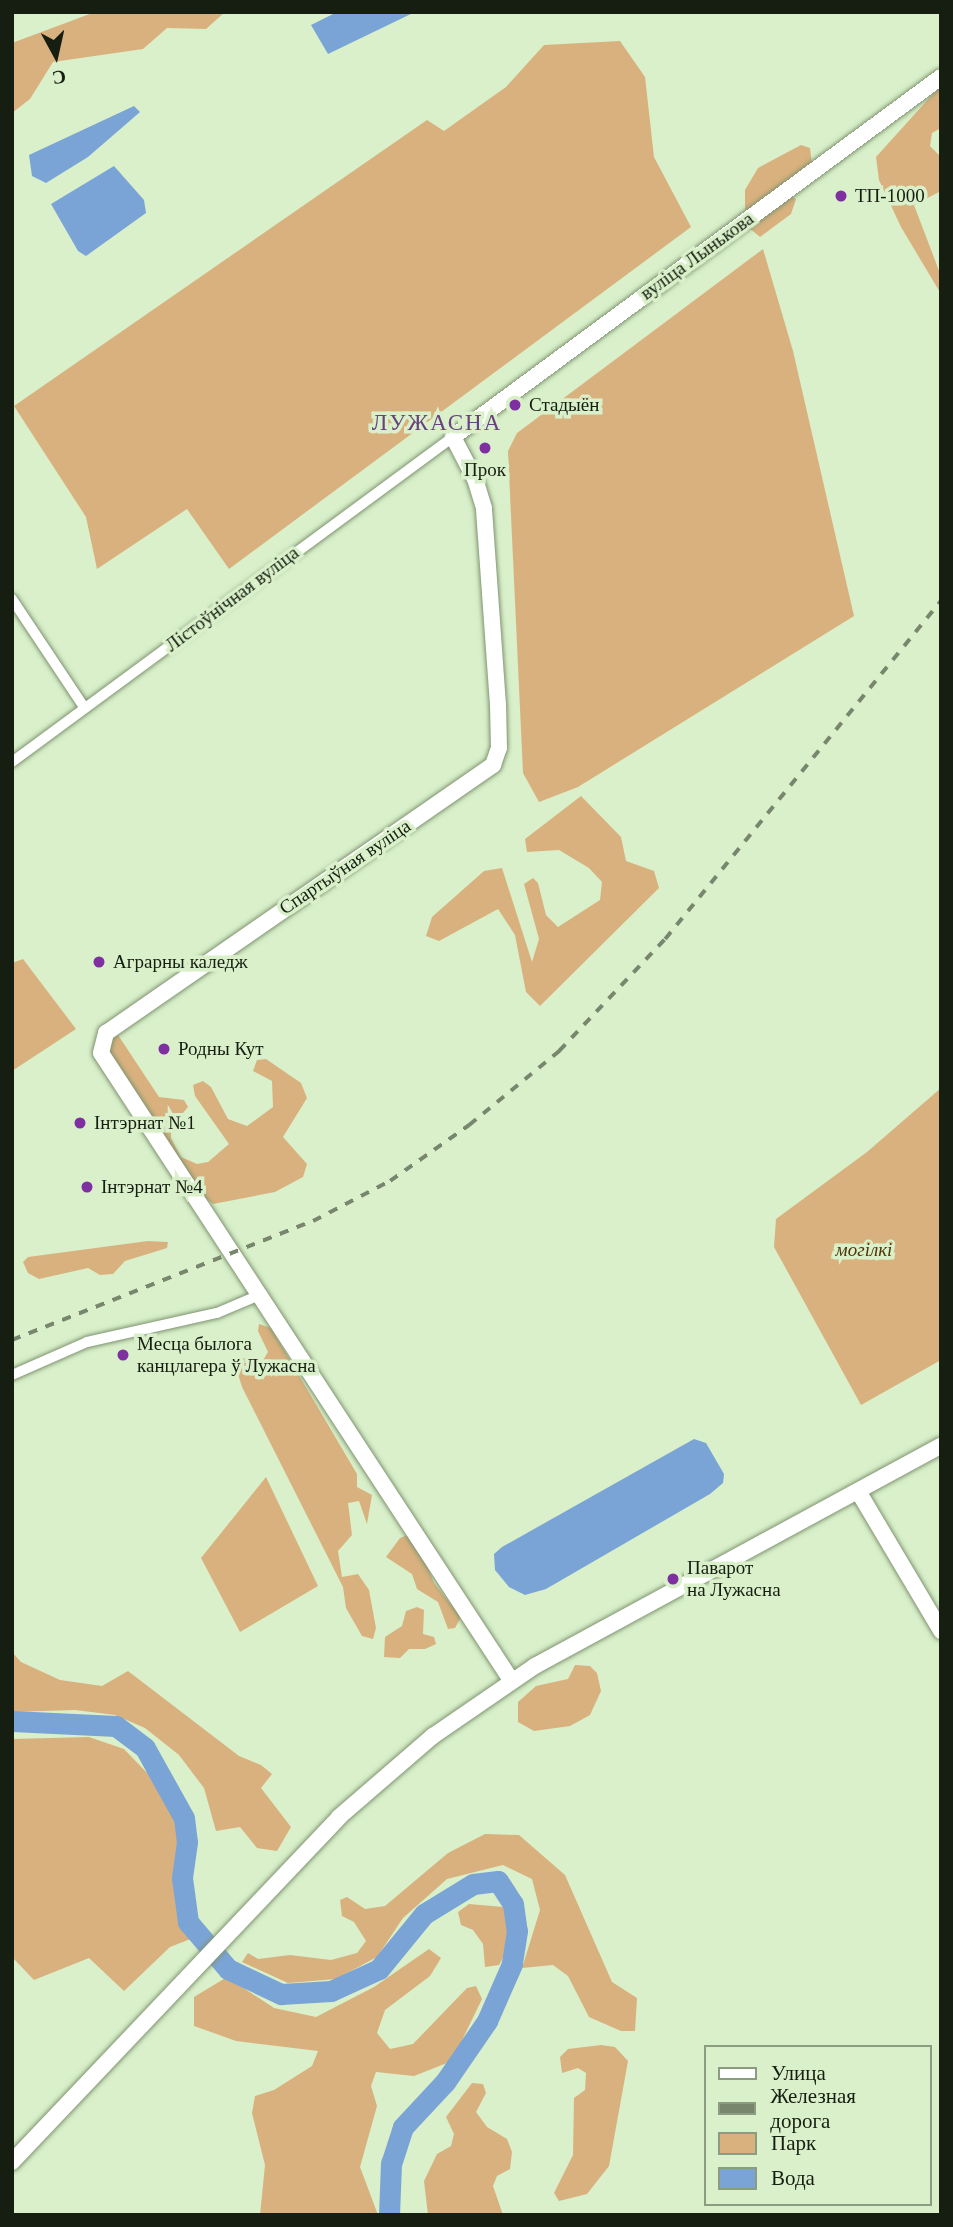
<!DOCTYPE html>
<meta charset="utf-8">
<style>
body{margin:0}
#map{position:relative;width:953px;height:2227px;overflow:hidden;background:#d9f0ca;font-family:"Times New Roman",serif}
div>[style]{position:absolute}
.green>*{inset:0;background:#d9b17e}
.water>*{inset:0;background:#7ba4d6}
.river>*{height:21px;margin:-10.5px;padding:0 10.5px;transform-origin:10.5px;border-radius:10.5px;background:#7ba4d6}
.roads{filter:drop-shadow(0 0 2px #7f9471) drop-shadow(0 0 2px #7f9471)}
.street>*{height:10px;margin:-5px;padding:0 5px;transform-origin:5px;border-radius:5px;background:#fff}
.secondary>*{height:16px;margin:-8px;padding:0 8px;transform-origin:8px;border-radius:8px;background:#fff}
.rail>*{height:3.5px;margin-top:-1.75px;transform-origin:0;background:repeating-linear-gradient(90deg,#77866d 0 9px,transparent 0 18px)}
.dots>*{width:19px;height:19px;translate:-50% -50%;box-sizing:border-box;border:4px solid #d9f0ca;border-radius:50%}
span{translate:-50% -50%;white-space:nowrap;text-align:center;line-height:1.15;-webkit-text-stroke:7px #d9f0ca;paint-order:stroke}
.poi-label{font-size:19px;color:#161e11}
.left{translate:0 -50%;text-align:left}
.street-label{font-size:19px;color:#161e11}
.park-label{font-size:19px;color:#503407;font-style:italic}
.quarter-label{font-size:23px;color:#68427b;letter-spacing:2px}
.frame{position:absolute;inset:0;border:14px solid #161e11;pointer-events:none}
.legend{position:absolute;left:704px;top:2045px;width:228px;height:161px;box-sizing:border-box;background:#d9f0ca;border:2px solid #8b9c80;margin:0;padding:9px 12px;list-style:none;font-size:21px;color:#161e11}
.legend li{display:flex;align-items:center;gap:14px;height:35px}
.legend b{width:35px;border:2px solid #8b9c80}
.north{position:absolute;left:21px;top:21px;width:70px;height:70px;-webkit-text-stroke:5px #d9f0ca;paint-order:stroke;rotate:172deg;font-size:19px;font-weight:700;line-height:28px;text-align:center;color:#161e11}
.north::after{content:'';display:block;margin:auto;width:24px;height:32px;background:#161e11;clip-path:polygon(50% 0,100% 100%,50% 72%,0 100%)}
</style>
<div id="map">
<div class="green">
<i style="clip-path:polygon(95px 12px,225px 12px,206px 29px,167px 28px,143px 49px,53px 62px,30px 99px,12px 113px,12px 43px)"></i>
<i style="clip-path:polygon(620px 41px,645px 77px,654px 157px,691px 227px,229px 569px,187px 509px,97px 569px,86px 517px,14px 406px,427px 120px,444px 131px,506px 87px,544px 45px)"></i>
<i style="clip-path:polygon(941px 85px,941px 128px,932px 133px,930px 146px,941px 157px,941px 191px,914px 205px,941px 276px,941px 294px,901px 227px,879px 180px,876px 157px)"></i>
<i style="clip-path:polygon(801px 145px,810px 148px,812px 164px,745px 213px,745px 190px,758px 168px)"></i>
<i style="clip-path:polygon(788px 194px,796px 199px,791px 214px,760px 237px,748px 227px)"></i>
<i style="clip-path:polygon(763px 249px,793px 351px,854px 616px,578px 787px,539px 802px,523px 773px,508px 451px,517px 433px)"></i>
<i style="clip-path:polygon(581px 796px,621px 837px,626px 861px,654px 871px,659px 888px,540px 1006px,526px 992px,515px 935px,498px 909px,439px 941px,426px 936px,432px 917px,484px 871px,502px 868px,532px 962px,539px 939px,524px 884px,533px 878px,538px 883px,546px 915px,558px 927px,600px 900px,602px 882px,589px 868px,559px 850px,527px 852px,525px 839px)"></i>
<i style="clip-path:polygon(23px 959px,76px 1029px,12px 1071px,12px 963px)"></i>
<i style="clip-path:polygon(118px 1035px,159px 1097px,184px 1100px,188px 1107px,171px 1127px,171px 1138px,181px 1157px,197px 1164px,208px 1162px,229px 1144px,195px 1096px,193px 1085px,203px 1081px,211px 1087px,228px 1119px,247px 1126px,273px 1107px,272px 1081px,253px 1071px,257px 1060px,266px 1059px,301px 1083px,307px 1098px,283px 1137px,307px 1164px,303px 1177px,275px 1192px,213px 1204px,200px 1194px,108px 1054px,107px 1044px)"></i>
<i style="clip-path:polygon(941px 1088px,941px 1360px,861px 1405px,774px 1247px,776px 1219px,867px 1152px)"></i>
<i style="clip-path:polygon(148px 1241px,168px 1242px,167px 1248px,125px 1261px,113px 1274px,100px 1275px,88px 1268px,39px 1279px,28px 1273px,23px 1262px,28px 1257px)"></i>
<i style="clip-path:polygon(259px 1324px,271px 1328px,357px 1474px,357px 1487px,372px 1495px,367px 1524px,359px 1501px,348px 1503px,352px 1535px,338px 1551px,342px 1577px,358px 1574px,369px 1590px,376px 1628px,373px 1639px,362px 1636px,346px 1608px,343px 1587px,242px 1387px,234px 1361px,238px 1357px,262px 1362px,268px 1352px,258px 1331px)"></i>
<i style="clip-path:polygon(266px 1477px,318px 1586px,240px 1632px,201px 1558px)"></i>
<i style="clip-path:polygon(408px 1535px,420px 1547px,434px 1583px,461px 1617px,455px 1628px,448px 1629px,438px 1602px,417px 1589px,412px 1574px,386px 1557px,400px 1538px)"></i>
<i style="clip-path:polygon(417px 1607px,424px 1610px,423px 1634px,434px 1637px,436px 1644px,425px 1649px,409px 1649px,400px 1658px,384px 1657px,385px 1637px,402px 1626px,406px 1611px)"></i>
<i style="clip-path:polygon(12px 1652px,21px 1662px,60px 1680px,102px 1686px,128px 1671px,239px 1756px,261px 1765px,272px 1774px,261px 1788px,291px 1827px,277px 1851px,257px 1848px,240px 1827px,216px 1831px,204px 1788px,179px 1755px,145px 1728px,115px 1715px,75px 1710px,12px 1712px)"></i>
<i style="clip-path:polygon(575px 1665px,590px 1666px,597px 1673px,601px 1691px,590px 1715px,570px 1726px,534px 1731px,518px 1722px,518px 1702px,536px 1686px,568px 1679px)"></i>
<i style="clip-path:polygon(89px 1737px,124px 1749px,177px 1804px,184px 1851px,180px 1893px,193px 1938px,170px 1947px,124px 1991px,89px 1958px,34px 1980px,12px 1957px,12px 1739px)"></i>
<i style="clip-path:polygon(485px 1834px,519px 1835px,565px 1875px,612px 1982px,637px 1998px,635px 2031px,621px 2031px,589px 2017px,568px 1976px,553px 1965px,522px 1968px,540px 1910px,532px 1879px,503px 1865px,447px 1879px,403px 1918px,377px 1957px,336px 1979px,288px 1983px,242px 1962px,248px 1953px,258px 1959px,290px 1955px,331px 1960px,357px 1953px,366px 1941px,354px 1922px,342px 1916px,340px 1900px,347px 1897px,365px 1909px,385px 1906px,448px 1853px)"></i>
<i style="clip-path:polygon(469px 1904px,503px 1907px,508px 1916px,508px 1949px,499px 1965px,485px 1967px,483px 1944px,473px 1930px,461px 1925px,458px 1912px)"></i>
<i style="clip-path:polygon(429px 1949px,441px 1958px,430px 1976px,385px 2010px,377px 2033px,390px 2049px,413px 2044px,467px 1988px,476px 1986px,482px 1999px,452px 2061px,414px 2076px,376px 2072px,371px 2086px,377px 2106px,360px 2167px,378px 2215px,260px 2215px,265px 2165px,252px 2113px,255px 2096px,274px 2090px,312px 2066px,318px 2051px,236px 2041px,194px 2026px,194px 1997px,227px 1977px,274px 2008px,316px 2017px,374px 1987px)"></i>
<i style="clip-path:polygon(601px 2045px,615px 2047px,628px 2061px,609px 2166px,587px 2194px,559px 2201px,554px 2193px,573px 2155px,574px 2098px,585px 2090px,586px 2073px,578px 2068px,562px 2073px,560px 2057px,568px 2049px)"></i>
<i style="clip-path:polygon(472px 2083px,483px 2084px,486px 2093px,476px 2112px,487px 2127px,507px 2139px,512px 2152px,510px 2169px,497px 2176px,493px 2186px,503px 2215px,428px 2215px,424px 2181px,437px 2154px,451px 2146px,454px 2134px,446px 2117px)"></i>
</div>
<div class="water">
<i style="clip-path:polygon(337px 12px,415px 12px,328px 54px,311px 25px)"></i>
<i style="clip-path:polygon(134px 106px,140px 112px,88px 157px,46px 183px,32px 176px,29px 155px)"></i>
<i style="clip-path:polygon(114px 166px,144px 200px,146px 213px,86px 256px,78px 251px,51px 204px)"></i>
<i style="clip-path:polygon(694px 1439px,706px 1443px,724px 1474px,723px 1483px,710px 1494px,546px 1589px,525px 1595px,509px 1587px,495px 1570px,494px 1554px,502px 1547px)"></i>
</div>
<div class="river">
<i style="left:12px;top:1721px;width:104px;rotate:2.8deg"></i>
<i style="left:116px;top:1726px;width:36px;rotate:37deg"></i>
<i style="left:145px;top:1748px;width:80px;rotate:60.9deg"></i>
<i style="left:184px;top:1818px;width:24px;rotate:83deg"></i>
<i style="left:187px;top:1842px;width:36px;rotate:98deg"></i>
<i style="left:182px;top:1878px;width:44px;rotate:82.2deg"></i>
<i style="left:188px;top:1922px;width:62px;rotate:49.6deg"></i>
<i style="left:228px;top:1969px;width:59px;rotate:25.3deg"></i>
<i style="left:281px;top:1994px;width:50px;rotate:-3.4deg"></i>
<i style="left:331px;top:1991px;width:53px;rotate:-24.6deg"></i>
<i style="left:379px;top:1969px;width:71px;rotate:-50.7deg"></i>
<i style="left:424px;top:1914px;width:57px;rotate:-31.5deg"></i>
<i style="left:473px;top:1884px;width:25px;rotate:-7deg"></i>
<i style="left:498px;top:1881px;width:27px;rotate:57deg"></i>
<i style="left:513px;top:1904px;width:27px;rotate:82deg"></i>
<i style="left:517px;top:1931px;width:33px;rotate:99deg"></i>
<i style="left:512px;top:1964px;width:62px;rotate:113.7deg"></i>
<i style="left:487px;top:2021px;width:74px;rotate:124.5deg"></i>
<i style="left:445px;top:2082px;width:62px;rotate:133deg"></i>
<i style="left:403px;top:2127px;width:38px;rotate:108deg"></i>
<i style="left:391px;top:2163px;width:52px;rotate:92.2deg"></i>
</div>
<div class="roads">
<div class="street">
<i style="left:12px;top:599px;width:130px;rotate:56.3deg"></i>
<i style="left:12px;top:762px;width:548px;rotate:-36.39deg"></i>
<i style="left:12px;top:1375px;width:82px;rotate:-23.7deg"></i>
<i style="left:87px;top:1342px;width:133px;rotate:-12.6deg"></i>
<i style="left:217px;top:1313px;width:49px;rotate:-22.9deg"></i>
</div>
<div class="secondary">
<i style="left:858px;top:1491px;width:163px;rotate:59.3deg"></i>
<i style="left:511px;top:1680px;width:749px;rotate:-123.18deg"></i>
<i style="left:101px;top:1053px;width:21px;rotate:-76deg"></i>
<i style="left:106px;top:1033px;width:471px;rotate:-34.7deg"></i>
<i style="left:493px;top:765px;width:18px;rotate:-71deg"></i>
<i style="left:499px;top:748px;width:43px;rotate:-91.3deg"></i>
<i style="left:498px;top:705px;width:197px;rotate:-94.1deg"></i>
<i style="left:484px;top:508px;width:30px;rotate:-107deg"></i>
<i style="left:475px;top:479px;width:47px;rotate:-117.6deg"></i>
<i style="left:453px;top:437px;width:606px;rotate:-36.42deg"></i>
<i style="left:12px;top:2162px;width:475px;rotate:-46.5deg"></i>
<i style="left:339px;top:1817px;width:124px;rotate:-40.8deg"></i>
<i style="left:433px;top:1736px;width:124px;rotate:-34.5deg"></i>
<i style="left:535px;top:1666px;width:462px;rotate:-28.5deg"></i>
</div>
</div>
<div class="rail">
<i style="left:12px;top:1340px;width:324px;rotate:-21.6deg"></i>
<i style="left:313px;top:1221px;width:87px;rotate:-27.5deg"></i>
<i style="left:390px;top:1181px;width:97px;rotate:-35.3deg"></i>
<i style="left:469px;top:1125px;width:117px;rotate:-39.4deg"></i>
<i style="left:559px;top:1051px;width:154px;rotate:-46.6deg"></i>
<i style="left:665px;top:939px;width:437px;rotate:-50.8deg"></i>
</div>
<div class="dots">
<i style="left:841px;top:196px;background:#7e30a1"></i>
<i style="left:515px;top:405px;background:#7e30a1"></i>
<i style="left:485px;top:448px;background:#7e30a1"></i>
<i style="left:99px;top:962px;background:#7e30a1"></i>
<i style="left:164px;top:1049px;background:#7e30a1"></i>
<i style="left:80px;top:1123px;background:#7e30a1"></i>
<i style="left:87px;top:1187px;background:#7e30a1"></i>
<i style="left:123px;top:1355px;background:#7e30a1"></i>
<i style="left:673px;top:1579px;background:#7e30a1"></i>
</div>
<div class="poi-label">
<span class="left" style="left:855px;top:196px">ТП-1000</span>
<span class="left" style="left:529px;top:405px">Стадыён</span>
<span style="left:485px;top:470px">Прок</span>
<span class="left" style="left:113px;top:962px">Аграрны каледж</span>
<span class="left" style="left:178px;top:1049px">Родны Кут</span>
<span class="left" style="left:94px;top:1123px">Інтэрнат №1</span>
<span class="left" style="left:101px;top:1187px">Інтэрнат №4</span>
<span class="left" style="left:137px;top:1355px">Месца былога<br>канцлагера ў Лужасна</span>
<span class="left" style="left:687px;top:1579px">Паварот<br>на Лужасна</span>
</div>
<div class="street-label">
<span style="left:697px;top:256px;rotate:-36deg">вуліца Лынькова</span>
<span style="left:232px;top:599px;rotate:-37deg">Лістоўнічная вуліца</span>
<span style="left:345px;top:867px;rotate:-34deg">Спартыўная вуліца</span>
</div>
<div class="park-label">
<span style="left:864px;top:1250px">могілкі</span>
</div>
<div class="quarter-label">
<span style="left:437px;top:423px">ЛУЖАСНА</span>
</div>
<div class="frame"></div>
<ul class="legend">
<li><b style="height:9px;background:#fff"></b>Улица</li>
<li><b style="height:9px;background:#77866d"></b>Железная дорога</li>
<li><b style="height:19px;background:#d9b17e"></b>Парк</li>
<li><b style="height:19px;background:#7ba4d6"></b>Вода</li>
</ul>
<div class="north">С</div>
</div>
